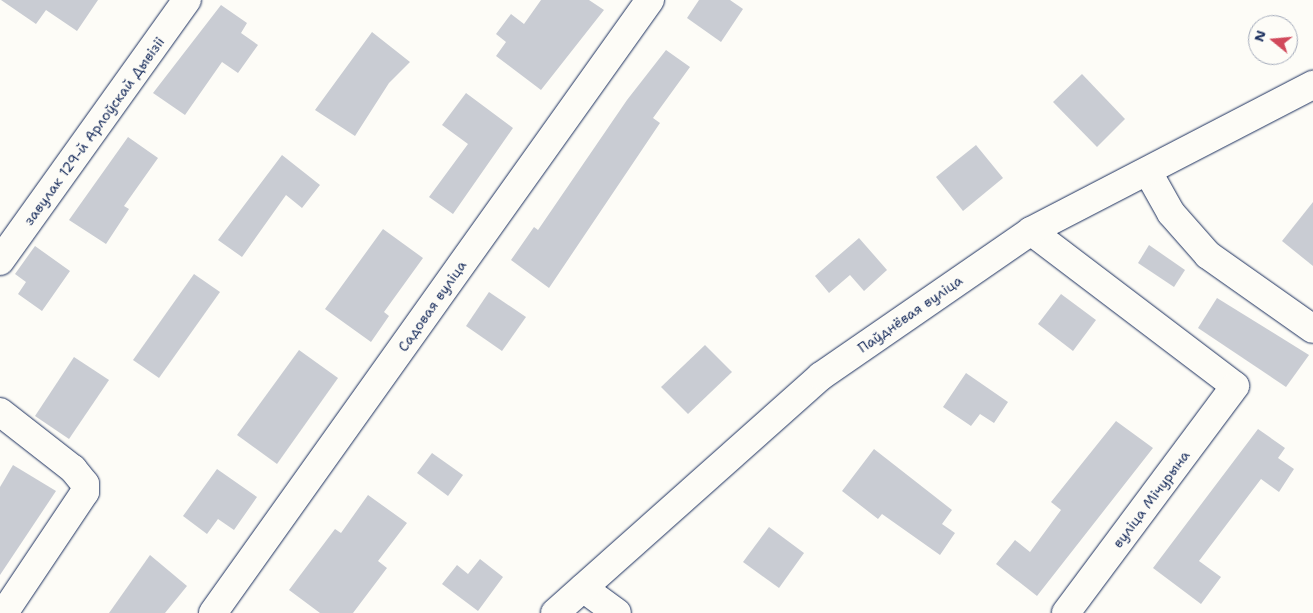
<!DOCTYPE html>
<meta charset="utf-8">
<style>
body{margin:0}
#map{position:relative;width:1313px;height:613px;overflow:hidden;background:#fdfcf7;font-family:"Shantell Sans",sans-serif}
div>[style]{position:absolute}
.building>*{inset:0;background:#c9ccd3}
.roads{filter:drop-shadow(0 0 1px #1b2f5e) drop-shadow(0 0 1px #1b2f5e)}
.minor>*{height:28px;margin:-14px;padding:0 14px;transform-origin:14px;border-radius:14px;background:#fdfcf7}
span{translate:-50% -50%;white-space:nowrap;text-align:center;line-height:1.15;-webkit-text-stroke:4px #fdfcf7;paint-order:stroke}
.street-label{font-size:14px;color:#1b2f5e}
.north{position:absolute;left:1248px;top:15px;width:50px;height:50px;box-sizing:border-box;background:#fdfcf7;border:1px solid #a3aaba;border-radius:50%;rotate:287deg;font-size:14px;font-weight:700;line-height:20px;text-align:center;color:#1b2f5e}
.north::after{content:'';display:block;margin:auto;width:18px;height:22px;background:#d1495b;clip-path:polygon(50% 0,100% 100%,50% 72%,0 100%)}
</style>
<div id="map">
<div class="building">
<i style="clip-path:polygon(1px 0,98px 0,77px 31px,46px 10px,36px 24px)"></i>
<i style="clip-path:polygon(541px 0,589px 0,604px 10px,541px 90px,496px 56px,506px 42px,496px 34px,511px 14px,524px 24px)"></i>
<i style="clip-path:polygon(699px 0,730px 0,743px 9px,721px 42px,687px 18px)"></i>
<i style="clip-path:polygon(221px 5px,247px 23px,241px 33px,258px 45px,238px 73px,222px 62px,185px 115px,153px 93px)"></i>
<i style="clip-path:polygon(372px 32px,410px 62px,389px 83px,355px 136px,315px 110px)"></i>
<i style="clip-path:polygon(666px 50px,690px 67px,653px 118px,660px 123px,549px 288px,511px 260px,534px 227px,538px 230px,627px 100px)"></i>
<i style="clip-path:polygon(1082px 74px,1125px 119px,1097px 147px,1053px 102px)"></i>
<i style="clip-path:polygon(466px 93px,513px 128px,453px 214px,429px 197px,468px 144px,442px 125px)"></i>
<i style="clip-path:polygon(128px 137px,158px 158px,124px 206px,129px 209px,106px 244px,69px 220px)"></i>
<i style="clip-path:polygon(976px 145px,1003px 178px,963px 211px,936px 177px)"></i>
<i style="clip-path:polygon(282px 155px,320px 185px,302px 208px,286px 195px,242px 257px,218px 240px)"></i>
<i style="clip-path:polygon(1313px 202px,1313px 266px,1282px 241px)"></i>
<i style="clip-path:polygon(383px 229px,423px 258px,384px 312px,389px 316px,371px 342px,325px 309px)"></i>
<i style="clip-path:polygon(859px 238px,887px 270px,864px 291px,850px 275px,829px 293px,815px 276px)"></i>
<i style="clip-path:polygon(1149px 245px,1185px 270px,1174px 287px,1138px 263px)"></i>
<i style="clip-path:polygon(35px 246px,70px 271px,42px 311px,18px 294px,26px 282px,15px 274px)"></i>
<i style="clip-path:polygon(194px 274px,220px 292px,159px 378px,133px 360px)"></i>
<i style="clip-path:polygon(489px 292px,526px 317px,502px 351px,466px 326px)"></i>
<i style="clip-path:polygon(1061px 294px,1096px 320px,1073px 351px,1038px 324px)"></i>
<i style="clip-path:polygon(1217px 298px,1309px 355px,1286px 387px,1198px 328px)"></i>
<i style="clip-path:polygon(705px 345px,732px 372px,688px 414px,661px 387px)"></i>
<i style="clip-path:polygon(299px 350px,338px 378px,277px 464px,237px 435px)"></i>
<i style="clip-path:polygon(74px 357px,109px 380px,69px 439px,35px 416px)"></i>
<i style="clip-path:polygon(966px 373px,1008px 402px,994px 423px,980px 414px,971px 426px,943px 407px)"></i>
<i style="clip-path:polygon(1116px 421px,1153px 448px,1037px 596px,996px 564px,1015px 540px,1030px 552px,1061px 510px,1051px 502px)"></i>
<i style="clip-path:polygon(1258px 429px,1285px 448px,1278px 458px,1294px 469px,1279px 492px,1261px 479px,1199px 561px,1221px 577px,1201px 604px,1153px 568px)"></i>
<i style="clip-path:polygon(874px 449px,952px 510px,942px 524px,955px 533px,940px 555px,882px 514px,878px 519px,842px 491px)"></i>
<i style="clip-path:polygon(432px 453px,463px 475px,448px 496px,417px 473px)"></i>
<i style="clip-path:polygon(13px 465px,56px 491px,0 575px,0 487px)"></i>
<i style="clip-path:polygon(217px 469px,257px 497px,234px 530px,218px 519px,207px 534px,183px 516px)"></i>
<i style="clip-path:polygon(368px 495px,407px 523px,378px 561px,387px 568px,353px 613px,320px 613px,289px 590px,335px 529px,341px 533px)"></i>
<i style="clip-path:polygon(769px 527px,804px 553px,779px 588px,743px 562px)"></i>
<i style="clip-path:polygon(150px 555px,187px 586px,165px 613px,109px 613px)"></i>
<i style="clip-path:polygon(480px 559px,503px 577px,478px 611px,442px 584px,457px 565px,468px 574px)"></i>
</div>
<div class="roads">
<div class="minor">
<i style="left:1148px;top:172px;width:47px;rotate:60.7deg"></i>
<i style="left:1171px;top:213px;width:56px;rotate:48.6deg"></i>
<i style="left:1208px;top:255px;width:128px;rotate:35.2deg"></i>
<i style="left:1031px;top:231px;width:256px;rotate:37.2deg"></i>
<i style="left:1235px;top:386px;width:283px;rotate:126.7deg"></i>
<i style="left:0;top:261px;width:321px;rotate:-54.4deg"></i>
<i style="left:0;top:412px;width:93px;rotate:38deg"></i>
<i style="left:73px;top:469px;width:19px;rotate:51deg"></i>
<i style="left:85px;top:484px;width:8px;rotate:90deg"></i>
<i style="left:85px;top:492px;width:146px;rotate:123.8deg"></i>
<i style="left:583px;top:588px;width:42px;rotate:36.3deg"></i>
<i style="left:213px;top:613px;width:753px;rotate:-54.52deg"></i>
<i style="left:555px;top:613px;width:356px;rotate:-41.7deg"></i>
<i style="left:821px;top:376px;width:255px;rotate:-34.6deg"></i>
<i style="left:1031px;top:231px;width:318px;rotate:-27.4deg"></i>
</div>
</div>
<div class="street-label">
<span style="left:94px;top:131px;rotate:-54deg">завулак 129-й Арлоўскай Дывізіі</span>
<span style="left:432px;top:306px;rotate:-55deg">Садовая вуліца</span>
<span style="left:910px;top:314px;rotate:-35deg">Паўднёвая вуліца</span>
<span style="left:1151px;top:499px;rotate:-53deg">вуліца Мічурына</span>
</div>
<div class="north">N</div>
</div>
